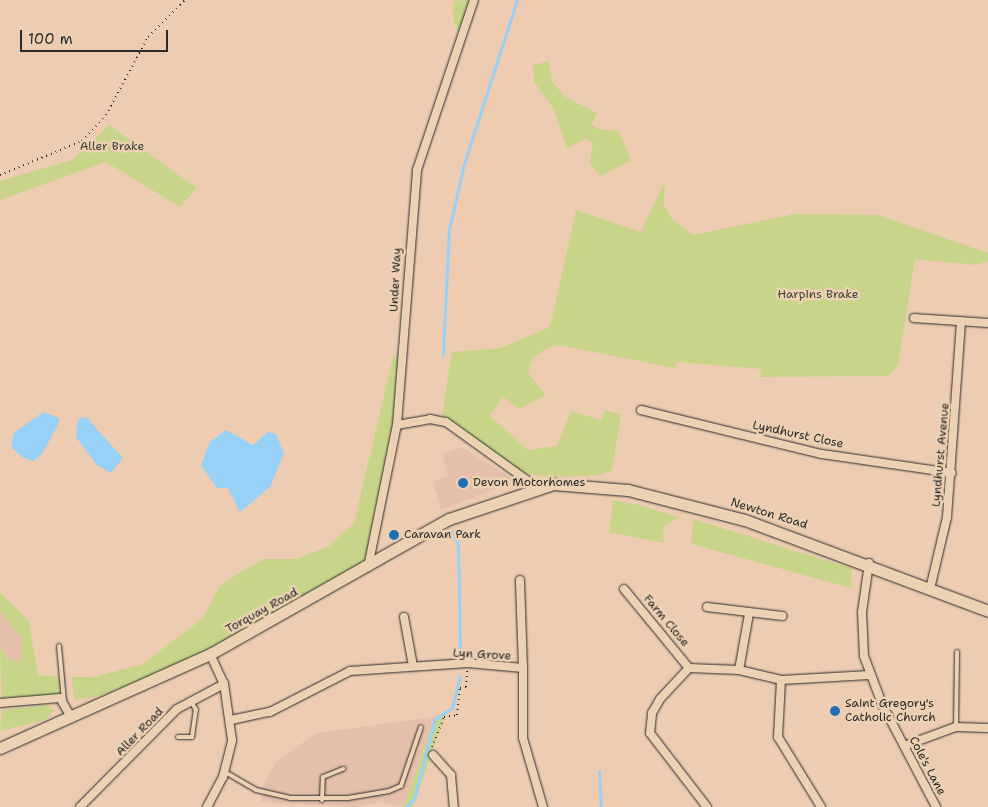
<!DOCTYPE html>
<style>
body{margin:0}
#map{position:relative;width:988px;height:807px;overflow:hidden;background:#edccb2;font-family:"Shantell Sans",sans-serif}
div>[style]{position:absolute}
.built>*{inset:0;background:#e5bfaa}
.green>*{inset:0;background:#c8d589}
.water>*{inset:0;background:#97d1f7}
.stream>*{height:3px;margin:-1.5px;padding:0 1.5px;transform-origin:1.5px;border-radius:1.5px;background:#97d1f7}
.path>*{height:2px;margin-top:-1px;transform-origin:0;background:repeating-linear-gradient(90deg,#2b2b2b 0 1px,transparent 0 5px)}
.roads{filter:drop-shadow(0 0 1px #2b2b2b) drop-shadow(0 0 1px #2b2b2b)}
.lane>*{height:4px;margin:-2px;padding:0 2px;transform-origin:2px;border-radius:2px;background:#ecd1b3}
.street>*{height:8px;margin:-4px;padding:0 4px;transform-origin:4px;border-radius:4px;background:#ecd1b3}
.secondary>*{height:11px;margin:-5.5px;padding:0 5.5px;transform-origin:5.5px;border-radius:5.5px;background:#ecd1b3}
.dots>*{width:14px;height:14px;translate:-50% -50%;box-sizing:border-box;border:2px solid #ecd1b3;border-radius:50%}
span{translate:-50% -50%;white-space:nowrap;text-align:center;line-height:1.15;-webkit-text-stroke:5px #ecd1b3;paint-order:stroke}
.park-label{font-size:12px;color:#434439}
.street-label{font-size:12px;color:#2b2b2b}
.poi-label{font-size:12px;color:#2b2b2b}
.left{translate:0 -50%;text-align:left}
.scale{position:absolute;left:20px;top:30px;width:148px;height:22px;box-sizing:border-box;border:2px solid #2b2b2b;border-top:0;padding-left:6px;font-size:15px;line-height:18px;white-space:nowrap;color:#2b2b2b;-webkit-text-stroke:4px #ecd1b3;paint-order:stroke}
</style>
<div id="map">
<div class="built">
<i style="clip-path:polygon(462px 447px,516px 481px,441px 510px,433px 481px,448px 476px,442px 454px)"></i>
<i style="clip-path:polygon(0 611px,22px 639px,23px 660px,11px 661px,0 648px)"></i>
<i style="clip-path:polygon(435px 717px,404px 807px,382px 802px,355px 807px,261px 802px,263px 786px,276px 762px,316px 733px)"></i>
</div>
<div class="green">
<i style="clip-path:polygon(470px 0,460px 33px,454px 24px,453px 1px)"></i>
<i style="clip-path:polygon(549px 61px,552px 81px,564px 96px,597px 113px,591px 124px,598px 129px,619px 131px,631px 161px,600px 176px,590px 163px,593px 143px,586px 139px,567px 148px,553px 108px,534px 82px,533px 65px)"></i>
<i style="clip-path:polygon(109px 125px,197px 188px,180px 207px,106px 162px,0 200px,0 181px,72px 160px)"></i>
<i style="clip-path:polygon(665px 180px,664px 205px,672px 219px,693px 235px,794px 214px,878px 215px,988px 253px,988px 261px,976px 265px,915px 259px,898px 365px,888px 376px,760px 377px,761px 369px,677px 362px,675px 368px,558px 345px,546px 349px,532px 359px,528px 373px,546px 395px,520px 409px,503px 397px,490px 416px,528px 450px,557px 446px,571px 411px,601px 420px,605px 410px,621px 414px,612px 470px,600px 475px,546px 477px,521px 472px,442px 415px,452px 352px,500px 348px,550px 327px,576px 210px,641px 232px)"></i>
<i style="clip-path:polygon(394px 353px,401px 364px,397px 405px,368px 567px,195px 662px,99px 696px,75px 700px,71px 677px,94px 677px,143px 664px,203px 618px,219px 587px,230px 579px,263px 559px,297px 559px,329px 546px,354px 523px)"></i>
<i style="clip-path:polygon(613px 500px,639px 505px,679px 517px,663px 527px,664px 543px,609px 532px)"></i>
<i style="clip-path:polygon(693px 519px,851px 568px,851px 588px,691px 544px)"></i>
<i style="clip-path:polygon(0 593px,29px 621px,38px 675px,59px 677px,60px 698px,2px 703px,0 648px,11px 661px,22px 660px,22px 639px,0 611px)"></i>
<i style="clip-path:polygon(47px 705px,54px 711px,45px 720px,0 731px,2px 710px)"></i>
<i style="clip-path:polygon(445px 714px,413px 807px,404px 807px,435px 717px)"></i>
</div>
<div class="water">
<i style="clip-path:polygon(43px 412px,59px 418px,58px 425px,42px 454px,33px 461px,22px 457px,11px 447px,14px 433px)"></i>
<i style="clip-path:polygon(86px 417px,123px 458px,111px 473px,97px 465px,76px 437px,78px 419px)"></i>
<i style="clip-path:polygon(226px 430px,253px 445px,268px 432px,276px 434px,284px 454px,270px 487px,240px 512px,228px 488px,217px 488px,201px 465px,210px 442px)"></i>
</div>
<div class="stream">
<i style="left:443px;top:355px;width:126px;rotate:-87.3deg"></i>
<i style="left:449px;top:229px;width:67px;rotate:-77deg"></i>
<i style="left:464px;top:164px;width:172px;rotate:-72.1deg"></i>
<i style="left:452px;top:531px;width:14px;rotate:65deg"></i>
<i style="left:458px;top:544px;width:108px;rotate:88.9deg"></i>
<i style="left:599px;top:771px;width:36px;rotate:87deg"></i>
<i style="left:406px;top:807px;width:11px;rotate:-45deg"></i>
<i style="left:414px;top:799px;width:83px;rotate:-75.3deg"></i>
<i style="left:435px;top:719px;width:20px;rotate:-33deg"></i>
<i style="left:452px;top:708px;width:33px;rotate:-76deg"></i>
</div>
<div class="path">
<i style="left:0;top:175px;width:89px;rotate:-22.5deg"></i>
<i style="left:82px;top:141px;width:35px;rotate:-47deg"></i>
<i style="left:106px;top:115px;width:89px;rotate:-61.7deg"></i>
<i style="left:148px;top:37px;width:52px;rotate:-45deg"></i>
<i style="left:432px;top:747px;width:32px;rotate:-68deg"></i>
<i style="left:444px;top:717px;width:13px;rotate:-9deg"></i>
<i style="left:457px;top:715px;width:27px;rotate:-84deg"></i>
<i style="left:460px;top:688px;width:6px;rotate:-9deg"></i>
<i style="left:466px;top:687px;width:16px;rotate:-86deg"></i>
</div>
<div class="roads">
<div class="lane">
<i style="left:59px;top:646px;width:55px;rotate:84.8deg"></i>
<i style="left:956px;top:727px;width:75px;rotate:-89.2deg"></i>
<i style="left:178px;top:737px;width:14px"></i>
<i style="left:192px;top:737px;width:27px;rotate:-82deg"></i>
<i style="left:196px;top:710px;width:10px;rotate:-119deg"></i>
<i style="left:225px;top:772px;width:36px;rotate:30deg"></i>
<i style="left:256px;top:790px;width:35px;rotate:13deg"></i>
<i style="left:290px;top:798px;width:58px"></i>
<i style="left:348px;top:798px;width:42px;rotate:-9.7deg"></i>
<i style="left:389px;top:791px;width:13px;rotate:-23deg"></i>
<i style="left:401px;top:786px;width:62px;rotate:-71.3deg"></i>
<i style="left:322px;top:800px;width:23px;rotate:-88deg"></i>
<i style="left:323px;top:777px;width:22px;rotate:-22deg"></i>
</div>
<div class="street">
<i style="left:914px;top:318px;width:74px;rotate:3.9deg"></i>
<i style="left:641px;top:410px;width:186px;rotate:13.7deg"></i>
<i style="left:822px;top:454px;width:131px;rotate:8.3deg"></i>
<i style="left:397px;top:425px;width:34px;rotate:-10deg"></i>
<i style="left:430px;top:419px;width:16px;rotate:11deg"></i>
<i style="left:446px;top:422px;width:101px;rotate:35.7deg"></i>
<i style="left:528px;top:481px;width:9px;rotate:63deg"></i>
<i style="left:869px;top:563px;width:49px;rotate:98.1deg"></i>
<i style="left:862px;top:612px;width:44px;rotate:87.4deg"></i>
<i style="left:864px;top:656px;width:51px;rotate:69.4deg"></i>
<i style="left:882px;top:704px;width:116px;rotate:62.3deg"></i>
<i style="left:368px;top:567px;width:145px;rotate:-78.5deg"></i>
<i style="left:397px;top:425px;width:256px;rotate:-85.5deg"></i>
<i style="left:417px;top:170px;width:179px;rotate:-71.5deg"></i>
<i style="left:624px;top:589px;width:102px;rotate:50.6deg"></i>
<i style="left:930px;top:589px;width:74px;rotate:-76.7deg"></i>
<i style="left:947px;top:517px;width:196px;rotate:-85.9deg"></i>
<i style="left:707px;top:607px;width:76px;rotate:6.8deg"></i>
<i style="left:404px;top:617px;width:50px;rotate:79.6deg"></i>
<i style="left:523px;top:668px;width:70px;rotate:90deg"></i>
<i style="left:523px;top:738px;width:72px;rotate:73.8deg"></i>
<i style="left:739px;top:670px;width:57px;rotate:-79.9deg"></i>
<i style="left:781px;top:680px;width:57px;rotate:93deg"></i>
<i style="left:778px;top:737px;width:82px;rotate:58.4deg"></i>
<i style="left:0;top:703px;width:60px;rotate:-4.8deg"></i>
<i style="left:60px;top:698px;width:20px;rotate:60deg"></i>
<i style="left:231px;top:720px;width:40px;rotate:-12deg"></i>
<i style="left:270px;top:712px;width:90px;rotate:-27.1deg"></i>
<i style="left:350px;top:671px;width:118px;rotate:-3.9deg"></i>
<i style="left:468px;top:663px;width:55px;rotate:5.2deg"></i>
<i style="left:523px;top:668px;width:88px;rotate:-92deg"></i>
<i style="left:904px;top:746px;width:55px;rotate:-20.1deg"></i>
<i style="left:956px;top:727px;width:32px;rotate:2deg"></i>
<i style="left:433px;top:755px;width:27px;rotate:48deg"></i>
<i style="left:451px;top:775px;width:32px;rotate:85deg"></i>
<i style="left:80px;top:807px;width:138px;rotate:-45.3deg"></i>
<i style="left:177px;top:709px;width:53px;rotate:-28deg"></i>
<i style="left:207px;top:807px;width:34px;rotate:-62deg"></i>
<i style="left:223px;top:777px;width:38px;rotate:-76deg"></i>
<i style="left:232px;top:740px;width:57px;rotate:-98.1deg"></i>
<i style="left:224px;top:684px;width:33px;rotate:-115deg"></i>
<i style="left:707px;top:807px;width:93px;rotate:-127.6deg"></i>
<i style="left:650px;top:733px;width:20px;rotate:-84deg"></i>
<i style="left:652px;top:713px;width:16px;rotate:-60deg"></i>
<i style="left:660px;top:699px;width:42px;rotate:-46.9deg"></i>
<i style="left:689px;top:668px;width:50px;rotate:2.3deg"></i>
<i style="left:739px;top:670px;width:43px;rotate:13.4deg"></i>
<i style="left:781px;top:680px;width:89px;rotate:-3.2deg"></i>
</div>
<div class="secondary">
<i style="left:0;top:748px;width:230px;rotate:-24.1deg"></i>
<i style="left:210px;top:654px;width:274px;rotate:-29.5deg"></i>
<i style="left:449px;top:519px;width:110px;rotate:-18.6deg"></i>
<i style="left:553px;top:484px;width:75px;rotate:4.6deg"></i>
<i style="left:628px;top:490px;width:121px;rotate:14.4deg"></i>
<i style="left:745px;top:520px;width:259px;rotate:20.5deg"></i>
</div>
</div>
<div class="dots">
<i style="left:463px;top:483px;background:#1f6fb2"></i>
<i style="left:394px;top:535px;background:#1f6fb2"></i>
<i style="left:835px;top:711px;background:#1f6fb2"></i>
</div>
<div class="park-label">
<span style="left:112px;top:147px">Aller Brake</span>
<span style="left:818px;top:295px">Harpins Brake</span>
</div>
<div class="street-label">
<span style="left:396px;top:280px;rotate:-87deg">Under Way</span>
<span style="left:798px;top:435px;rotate:12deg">Lyndhurst Close</span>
<span style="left:941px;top:455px;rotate:-85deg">Lyndhurst Avenue</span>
<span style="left:769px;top:514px;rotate:17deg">Newton Road</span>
<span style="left:262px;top:611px;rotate:-29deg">Torquay Road</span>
<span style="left:666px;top:621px;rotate:50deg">Farm Close</span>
<span style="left:482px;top:655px;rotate:3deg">Lyn Grove</span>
<span style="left:140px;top:732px;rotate:-46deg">Aller Road</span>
<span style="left:927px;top:766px;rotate:62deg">Cole's Lane</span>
</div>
<div class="poi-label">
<span class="left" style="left:473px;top:483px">Devon Motorhomes</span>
<span class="left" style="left:404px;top:535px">Caravan Park</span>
<span class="left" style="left:845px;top:711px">Saint Gregory's<br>Catholic Church</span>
</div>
<div class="scale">100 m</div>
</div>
